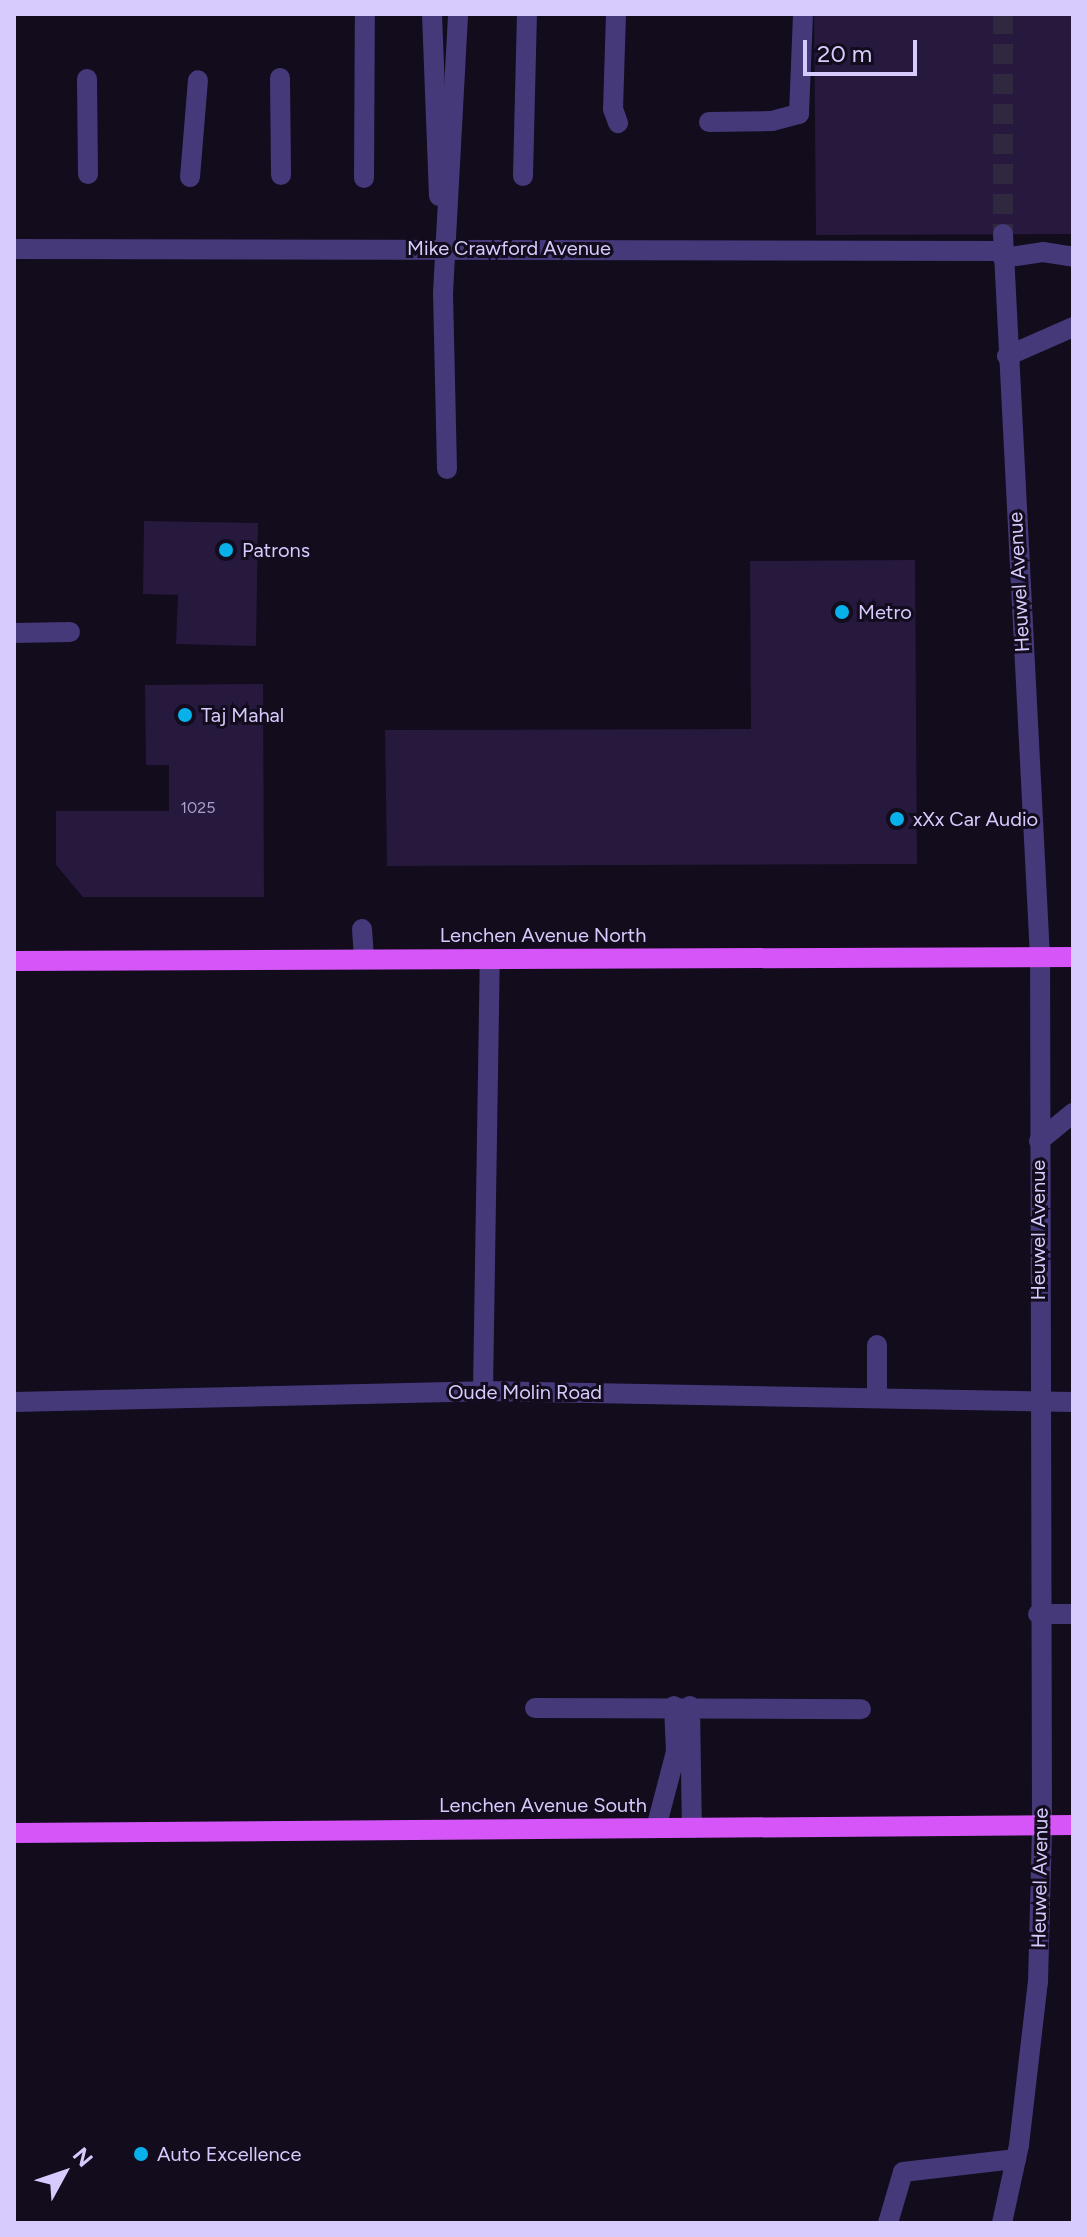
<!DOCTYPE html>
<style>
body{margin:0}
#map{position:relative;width:1087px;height:2237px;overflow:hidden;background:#120c1d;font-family:Figtree,sans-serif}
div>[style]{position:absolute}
.building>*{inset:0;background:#26193d}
.minor-tunnel>*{height:20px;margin-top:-10px;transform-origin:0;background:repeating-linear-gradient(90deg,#30283f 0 20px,transparent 0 30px)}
.minor>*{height:20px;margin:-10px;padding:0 10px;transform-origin:10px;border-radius:10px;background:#45397a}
.major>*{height:20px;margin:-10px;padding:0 10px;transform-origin:10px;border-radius:10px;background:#d555f9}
.dots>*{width:22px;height:22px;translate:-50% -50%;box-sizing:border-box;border:4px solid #120c1d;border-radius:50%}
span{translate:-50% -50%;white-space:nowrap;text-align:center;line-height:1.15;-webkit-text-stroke:6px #120c1d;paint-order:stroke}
.number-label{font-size:16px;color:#ab9ecd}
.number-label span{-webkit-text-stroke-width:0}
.street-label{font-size:20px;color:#d7cafd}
.poi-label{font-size:20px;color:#d7cafd}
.left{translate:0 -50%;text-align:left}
.frame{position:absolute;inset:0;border:16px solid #d7cafd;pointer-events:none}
.north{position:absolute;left:24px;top:2133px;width:80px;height:80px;-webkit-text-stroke:6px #120c1d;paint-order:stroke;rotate:50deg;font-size:22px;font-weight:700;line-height:32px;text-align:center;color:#d7cafd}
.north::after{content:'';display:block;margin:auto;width:28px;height:36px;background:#d7cafd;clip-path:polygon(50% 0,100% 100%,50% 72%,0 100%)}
.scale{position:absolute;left:803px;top:40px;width:114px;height:36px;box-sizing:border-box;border:4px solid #d7cafd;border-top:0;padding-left:10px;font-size:24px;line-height:28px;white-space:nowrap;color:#d7cafd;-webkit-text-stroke:6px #120c1d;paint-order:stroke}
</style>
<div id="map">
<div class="building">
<i style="clip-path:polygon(814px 14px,1073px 14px,1073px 234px,816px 235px)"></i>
<i style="clip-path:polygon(144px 521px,258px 523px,256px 646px,176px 644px,178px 595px,143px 594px)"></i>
<i style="clip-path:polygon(915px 560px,917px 864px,387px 866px,385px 730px,751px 729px,750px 561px)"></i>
<i style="clip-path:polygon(263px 684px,264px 897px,83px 897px,56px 865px,56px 811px,169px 811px,169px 765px,146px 765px,145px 685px)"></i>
</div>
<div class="minor-tunnel">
<i style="left:1003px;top:14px;width:220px;rotate:90deg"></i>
</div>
<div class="minor">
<i style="left:432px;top:14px;width:182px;rotate:87.8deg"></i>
<i style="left:616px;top:14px;width:95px;rotate:91.8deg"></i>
<i style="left:613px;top:109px;width:15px;rotate:70deg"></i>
<i style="left:280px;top:78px;width:97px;rotate:89.4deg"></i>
<i style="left:87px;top:79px;width:95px;rotate:89.4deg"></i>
<i style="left:709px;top:122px;width:63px;rotate:-0.9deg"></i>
<i style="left:772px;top:121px;width:28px;rotate:-15deg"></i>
<i style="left:799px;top:114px;width:100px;rotate:-87.7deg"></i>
<i style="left:523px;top:176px;width:162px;rotate:-88.6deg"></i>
<i style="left:190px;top:177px;width:97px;rotate:-85.3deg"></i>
<i style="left:364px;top:178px;width:164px;rotate:-89.7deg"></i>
<i style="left:14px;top:249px;width:989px;rotate:0.12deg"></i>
<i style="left:1003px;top:258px;width:40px;rotate:-8.5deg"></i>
<i style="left:1043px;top:252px;width:30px;rotate:9deg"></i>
<i style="left:1007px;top:356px;width:72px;rotate:-23.7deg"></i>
<i style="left:447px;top:469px;width:176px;rotate:-91.3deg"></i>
<i style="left:443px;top:293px;width:279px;rotate:-86.9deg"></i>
<i style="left:14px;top:633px;width:56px;rotate:-1deg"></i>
<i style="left:362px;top:929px;width:30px;rotate:86deg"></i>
<i style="left:1039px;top:1141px;width:44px;rotate:-39.5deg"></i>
<i style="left:877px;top:1345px;width:49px;rotate:90deg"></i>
<i style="left:483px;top:1391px;width:431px;rotate:-89.1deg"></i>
<i style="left:14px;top:1402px;width:469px;rotate:-1.3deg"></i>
<i style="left:483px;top:1391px;width:590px;rotate:1.07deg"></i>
<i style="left:1038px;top:1614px;width:35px"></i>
<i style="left:690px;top:1706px;width:122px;rotate:89.1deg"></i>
<i style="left:535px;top:1708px;width:326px;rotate:0.2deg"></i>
<i style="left:656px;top:1828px;width:79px;rotate:-75.3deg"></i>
<i style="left:676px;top:1752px;width:46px;rotate:-92.5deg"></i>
<i style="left:888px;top:2223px;width:53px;rotate:-73.6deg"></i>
<i style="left:903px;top:2172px;width:114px;rotate:-6.6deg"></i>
<i style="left:1002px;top:2223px;width:80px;rotate:-77.7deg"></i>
<i style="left:1019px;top:2145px;width:164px;rotate:-83.4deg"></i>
<i style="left:1038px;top:1982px;width:157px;rotate:-88.5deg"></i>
<i style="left:1042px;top:1825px;width:868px;rotate:-90.13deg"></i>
<i style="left:1040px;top:957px;width:724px;rotate:-92.93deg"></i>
</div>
<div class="major">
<i style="left:14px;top:961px;width:1059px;rotate:-0.22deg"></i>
<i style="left:14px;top:1833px;width:1059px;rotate:-0.43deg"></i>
</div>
<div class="dots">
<i style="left:226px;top:550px;background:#08b1ea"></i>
<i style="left:842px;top:612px;background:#08b1ea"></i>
<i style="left:185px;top:715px;background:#08b1ea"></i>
<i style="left:897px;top:819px;background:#08b1ea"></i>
<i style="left:141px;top:2154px;background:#08b1ea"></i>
</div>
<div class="number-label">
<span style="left:198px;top:808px">1025</span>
</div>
<div class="street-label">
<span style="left:509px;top:248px">Mike Crawford Avenue</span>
<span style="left:1019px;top:582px;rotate:-93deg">Heuwel Avenue</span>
<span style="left:543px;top:935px">Lenchen Avenue North</span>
<span style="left:1038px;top:1230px;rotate:-90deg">Heuwel Avenue</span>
<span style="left:525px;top:1392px">Oude Molin Road</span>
<span style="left:543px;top:1805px">Lenchen Avenue South</span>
<span style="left:1040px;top:1878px;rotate:-89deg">Heuwel Avenue</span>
</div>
<div class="poi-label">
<span class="left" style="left:242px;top:550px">Patrons</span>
<span class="left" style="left:858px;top:612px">Metro</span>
<span class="left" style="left:201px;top:715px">Taj Mahal</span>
<span class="left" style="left:913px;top:819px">xXx Car Audio</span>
<span class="left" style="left:157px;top:2154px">Auto Excellence</span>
</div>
<div class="frame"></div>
<div class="north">N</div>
<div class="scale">20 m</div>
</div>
